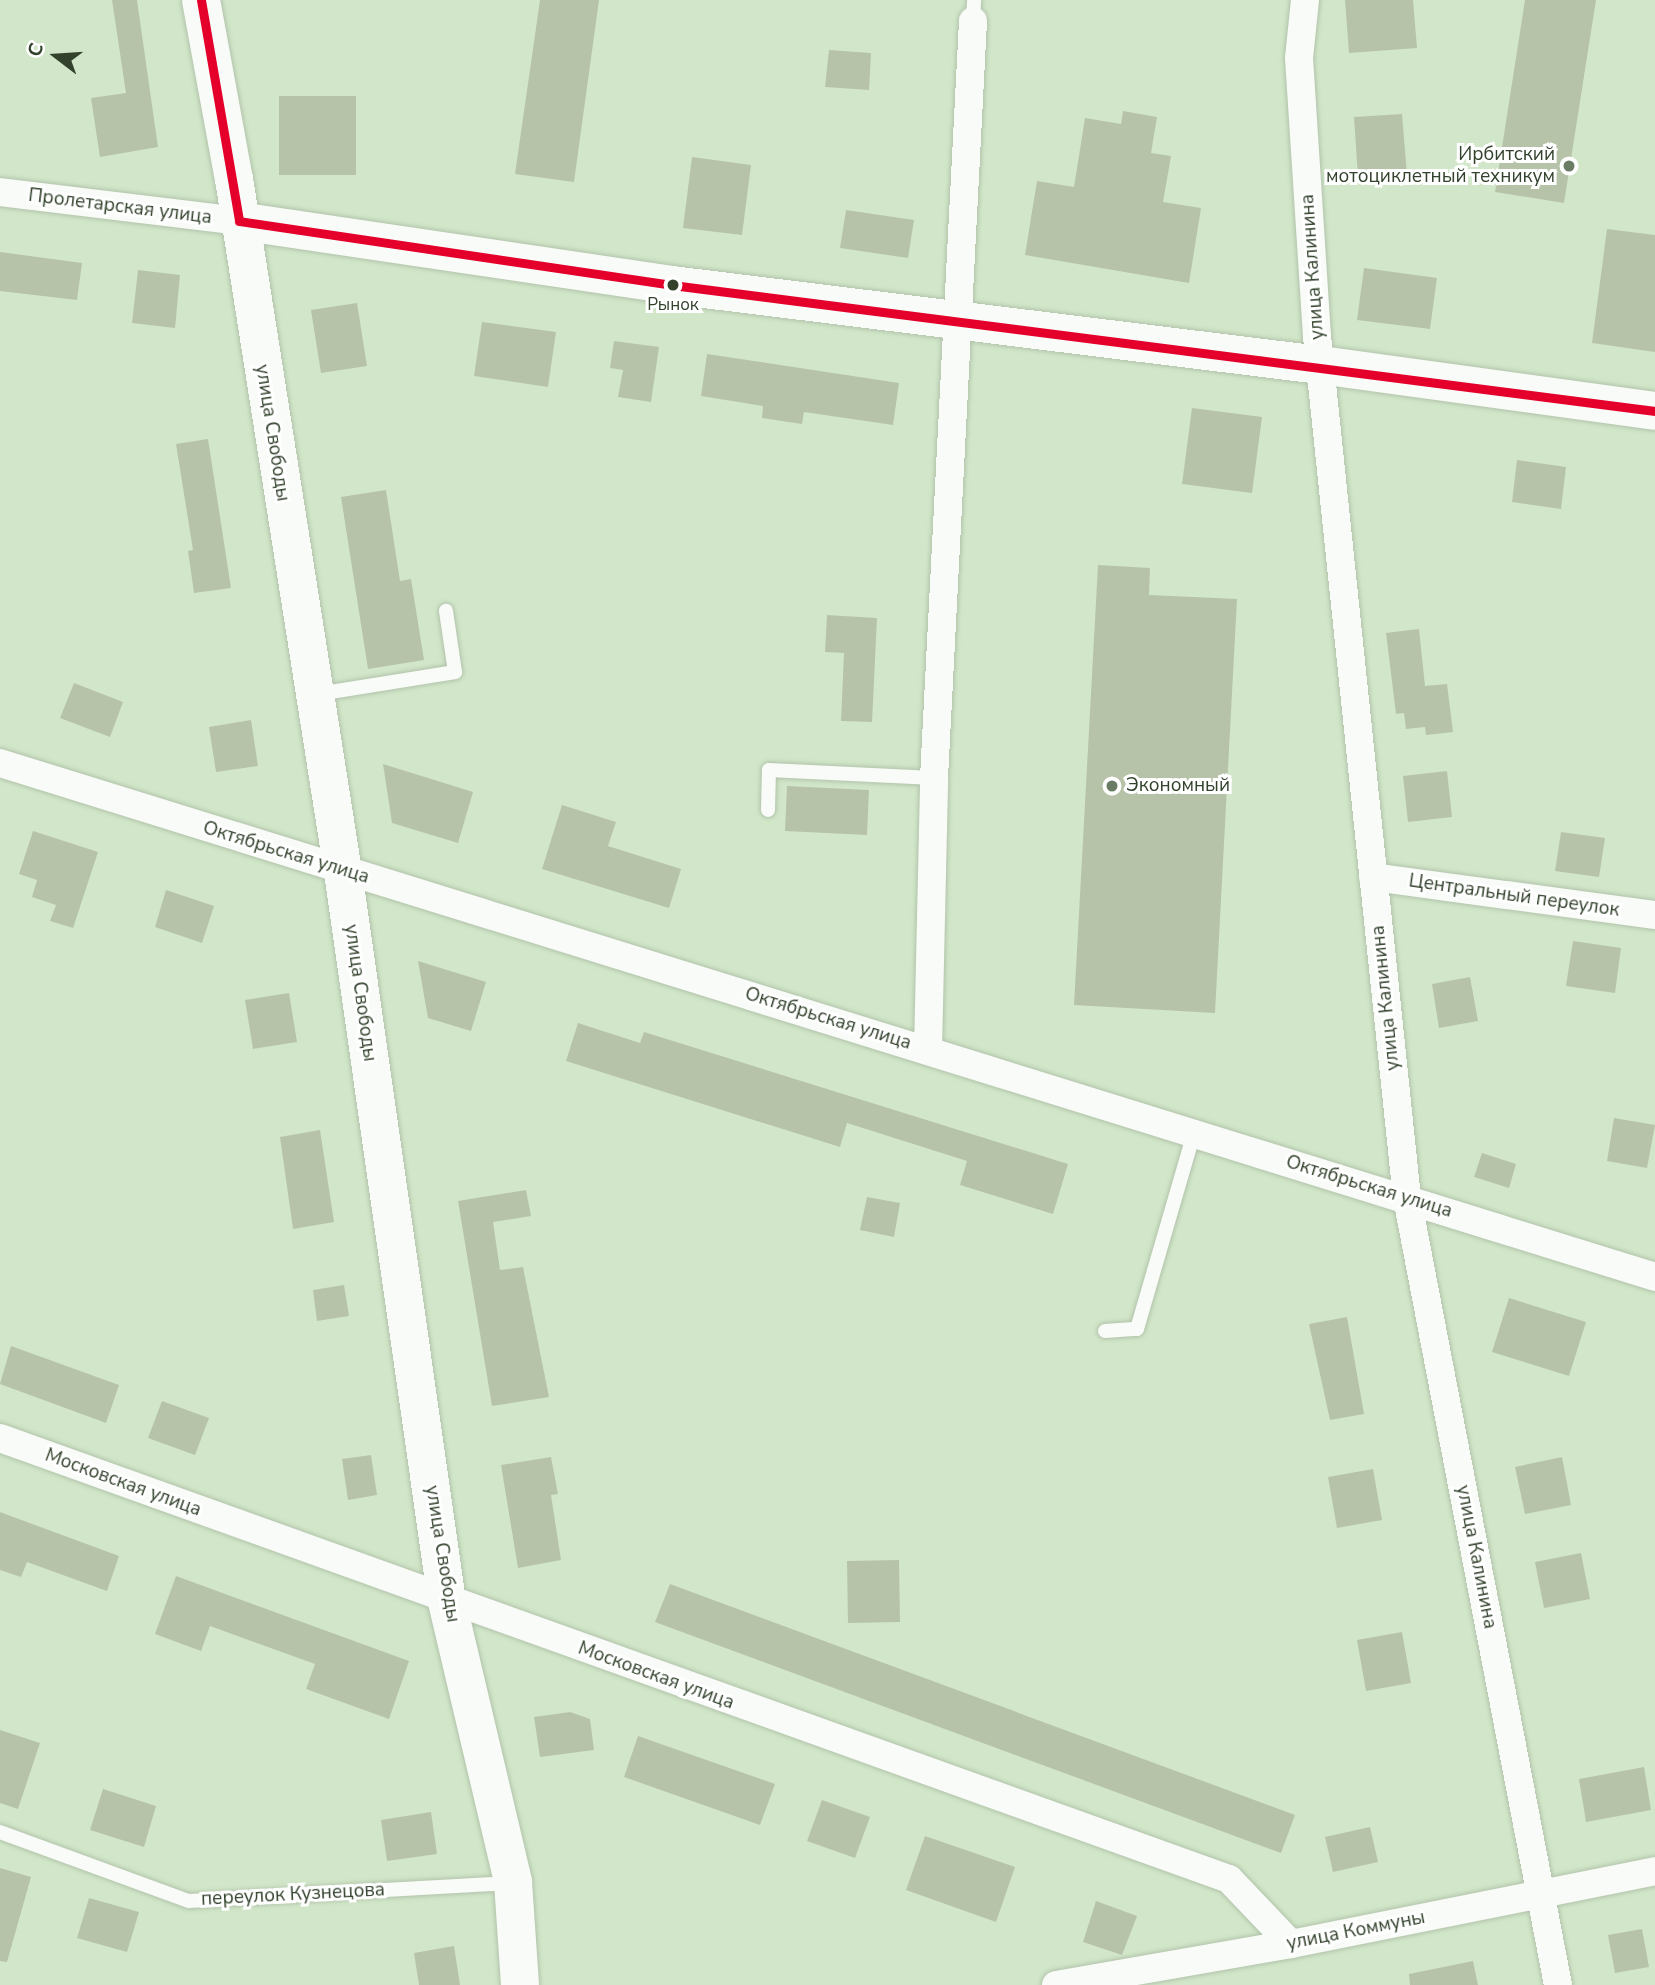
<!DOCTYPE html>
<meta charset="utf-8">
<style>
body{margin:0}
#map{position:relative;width:1655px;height:1985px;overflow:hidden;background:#d2e7c9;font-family:"Nunito Sans",sans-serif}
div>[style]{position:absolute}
.building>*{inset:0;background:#b7c3a9}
.roads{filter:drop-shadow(0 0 2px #b2c3ab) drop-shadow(0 0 2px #b2c3ab)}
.lane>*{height:14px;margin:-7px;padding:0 7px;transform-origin:7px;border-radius:7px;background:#f8fbf7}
.street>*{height:28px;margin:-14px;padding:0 14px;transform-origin:14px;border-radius:14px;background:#f8fbf7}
.secondary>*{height:38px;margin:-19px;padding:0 19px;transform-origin:19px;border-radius:19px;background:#f8fbf7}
.bus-1>*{height:9px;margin:-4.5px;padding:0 4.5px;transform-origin:4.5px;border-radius:4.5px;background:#e4002b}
.dots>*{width:19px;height:19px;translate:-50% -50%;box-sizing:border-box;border:4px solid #fff;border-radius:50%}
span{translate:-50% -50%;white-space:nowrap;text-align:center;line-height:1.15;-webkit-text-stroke:6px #fff;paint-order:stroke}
.bus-label{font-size:17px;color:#32422c}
.poi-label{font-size:19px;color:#32422c}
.right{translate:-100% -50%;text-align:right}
.left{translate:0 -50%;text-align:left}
.street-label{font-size:19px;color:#32422c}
.north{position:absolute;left:21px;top:21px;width:70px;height:70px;-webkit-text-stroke:5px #fff;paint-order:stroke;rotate:287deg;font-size:19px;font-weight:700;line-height:28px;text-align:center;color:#32422c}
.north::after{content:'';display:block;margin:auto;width:24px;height:32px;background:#32422c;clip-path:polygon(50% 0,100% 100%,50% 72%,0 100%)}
</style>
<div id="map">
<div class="building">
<i style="clip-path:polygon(112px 0,137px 0,158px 147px,100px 157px,91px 98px,126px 93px)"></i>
<i style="clip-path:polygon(540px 0,599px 0,574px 182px,515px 174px)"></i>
<i style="clip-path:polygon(1345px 0,1413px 0,1417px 48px,1349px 53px)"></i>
<i style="clip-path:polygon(1525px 0,1596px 0,1564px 203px,1495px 192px)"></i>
<i style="clip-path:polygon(829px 50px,871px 53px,869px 90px,825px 87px)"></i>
<i style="clip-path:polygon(279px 96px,356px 96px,356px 175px,279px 175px)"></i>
<i style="clip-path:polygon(1123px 111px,1157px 117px,1151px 153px,1171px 156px,1163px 202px,1201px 208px,1189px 283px,1025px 255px,1037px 181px,1074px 187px,1085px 118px,1121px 124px)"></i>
<i style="clip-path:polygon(1402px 114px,1407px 174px,1358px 177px,1354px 117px)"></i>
<i style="clip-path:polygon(692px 157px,751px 165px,742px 235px,683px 228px)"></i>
<i style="clip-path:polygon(846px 210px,914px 220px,908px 258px,840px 248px)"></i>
<i style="clip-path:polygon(1607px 229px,1655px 235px,1655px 352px,1592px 343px)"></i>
<i style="clip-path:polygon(0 252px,82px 263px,77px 300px,0 291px)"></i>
<i style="clip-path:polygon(1364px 268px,1437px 278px,1430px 329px,1357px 320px)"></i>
<i style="clip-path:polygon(138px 270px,180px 275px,175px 328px,132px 323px)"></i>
<i style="clip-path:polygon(357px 303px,367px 366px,321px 373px,311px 310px)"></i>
<i style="clip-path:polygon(482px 322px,556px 332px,548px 387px,474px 376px)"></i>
<i style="clip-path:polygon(614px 341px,659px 347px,651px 402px,618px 397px,623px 370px,610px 368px)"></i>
<i style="clip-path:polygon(707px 354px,899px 383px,893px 425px,804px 412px,802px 424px,762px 418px,763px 406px,701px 396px)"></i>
<i style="clip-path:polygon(1192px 408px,1262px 417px,1252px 493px,1182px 484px)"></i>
<i style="clip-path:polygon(208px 439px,231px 588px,194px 593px,188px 551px,193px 550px,176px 444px)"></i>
<i style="clip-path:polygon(1517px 460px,1566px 467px,1561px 509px,1512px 502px)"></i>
<i style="clip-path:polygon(386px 490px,400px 581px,411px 579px,424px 660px,368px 669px,341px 497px)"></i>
<i style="clip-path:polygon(1098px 565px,1150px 568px,1149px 595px,1237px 599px,1215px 1013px,1074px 1005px)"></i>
<i style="clip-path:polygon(827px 615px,877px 618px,872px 722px,841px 721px,844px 653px,825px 652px)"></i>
<i style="clip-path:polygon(1419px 629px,1425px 686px,1447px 684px,1453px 732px,1426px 735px,1425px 727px,1406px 729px,1404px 713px,1396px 714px,1386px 633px)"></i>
<i style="clip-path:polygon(74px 683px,123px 702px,110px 737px,60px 718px)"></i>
<i style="clip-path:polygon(251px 720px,258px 766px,216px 772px,209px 727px)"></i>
<i style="clip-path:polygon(383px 764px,473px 792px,458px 843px,392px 823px)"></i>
<i style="clip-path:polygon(1447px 771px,1452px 817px,1408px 822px,1403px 776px)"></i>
<i style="clip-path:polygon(787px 786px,869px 790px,867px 835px,785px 831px)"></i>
<i style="clip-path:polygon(562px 805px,616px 822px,608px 846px,681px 869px,669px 908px,542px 869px)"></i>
<i style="clip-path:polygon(33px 831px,98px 852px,73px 928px,50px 921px,56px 905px,32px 897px,37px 880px,19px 874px)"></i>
<i style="clip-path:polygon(1561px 832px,1605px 838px,1599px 877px,1555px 871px)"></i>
<i style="clip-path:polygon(166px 890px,214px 906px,202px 943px,155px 927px)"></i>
<i style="clip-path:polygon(1573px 941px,1621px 948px,1615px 993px,1566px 986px)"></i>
<i style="clip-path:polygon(418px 961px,486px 982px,471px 1031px,428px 1018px)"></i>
<i style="clip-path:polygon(1470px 977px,1478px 1021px,1439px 1028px,1432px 984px)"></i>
<i style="clip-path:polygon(289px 993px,297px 1042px,253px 1049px,245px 1000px)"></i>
<i style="clip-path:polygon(578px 1023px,640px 1043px,644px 1032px,1068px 1164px,1053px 1214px,960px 1185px,967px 1161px,847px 1123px,840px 1147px,566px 1061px)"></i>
<i style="clip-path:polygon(1614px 1118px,1655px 1125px,1647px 1168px,1607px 1161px)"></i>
<i style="clip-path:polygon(320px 1130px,334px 1222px,293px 1229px,280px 1137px)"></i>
<i style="clip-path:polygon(1482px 1153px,1516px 1164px,1509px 1188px,1474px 1177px)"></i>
<i style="clip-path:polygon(526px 1190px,531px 1216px,493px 1222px,500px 1270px,523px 1267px,549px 1397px,492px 1406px,458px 1201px)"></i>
<i style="clip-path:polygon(867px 1197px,900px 1203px,894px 1237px,860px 1230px)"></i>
<i style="clip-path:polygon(344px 1285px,349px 1316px,317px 1321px,313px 1290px)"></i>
<i style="clip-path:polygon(1509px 1298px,1586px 1322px,1569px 1376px,1492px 1352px)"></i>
<i style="clip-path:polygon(1347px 1317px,1364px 1414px,1330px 1420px,1309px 1324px)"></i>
<i style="clip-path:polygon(11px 1346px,119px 1385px,106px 1423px,0 1384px)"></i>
<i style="clip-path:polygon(162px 1401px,209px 1418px,195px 1455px,148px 1438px)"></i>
<i style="clip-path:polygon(371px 1455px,377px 1495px,348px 1500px,342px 1459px)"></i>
<i style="clip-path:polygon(551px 1457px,558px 1494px,551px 1495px,561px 1560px,518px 1568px,501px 1465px)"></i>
<i style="clip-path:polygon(1562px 1457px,1571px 1505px,1525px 1514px,1515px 1467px)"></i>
<i style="clip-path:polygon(1373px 1469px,1382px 1520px,1337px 1528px,1328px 1477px)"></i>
<i style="clip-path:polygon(0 1512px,119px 1556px,107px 1591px,27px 1562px,21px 1577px,0 1570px)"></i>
<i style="clip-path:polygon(1581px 1553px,1590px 1599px,1544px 1608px,1535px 1562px)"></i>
<i style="clip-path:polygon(899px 1560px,900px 1622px,848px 1623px,847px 1561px)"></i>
<i style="clip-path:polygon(176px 1576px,409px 1661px,389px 1719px,306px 1689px,315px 1664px,210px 1626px,201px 1651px,155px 1634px)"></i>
<i style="clip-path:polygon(670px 1584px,1295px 1815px,1281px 1853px,655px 1622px)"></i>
<i style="clip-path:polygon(1402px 1632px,1411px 1683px,1366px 1691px,1357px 1640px)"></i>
<i style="clip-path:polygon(570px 1712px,590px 1719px,594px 1750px,540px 1757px,534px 1717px)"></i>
<i style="clip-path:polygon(0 1730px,40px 1743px,18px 1809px,0 1803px)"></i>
<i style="clip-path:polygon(638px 1736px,775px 1784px,760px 1825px,624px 1777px)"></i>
<i style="clip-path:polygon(1644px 1767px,1651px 1810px,1586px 1822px,1579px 1779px)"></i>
<i style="clip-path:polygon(103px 1789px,156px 1806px,144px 1847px,90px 1830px)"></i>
<i style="clip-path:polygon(822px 1800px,870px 1817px,855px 1858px,807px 1841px)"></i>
<i style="clip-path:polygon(431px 1812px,437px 1854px,387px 1861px,381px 1820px)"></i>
<i style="clip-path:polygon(1370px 1827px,1378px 1862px,1333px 1872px,1325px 1837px)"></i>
<i style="clip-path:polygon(925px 1836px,1015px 1867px,996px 1922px,906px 1890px)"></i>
<i style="clip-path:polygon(0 1868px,31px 1877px,7px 1962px,0 1961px)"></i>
<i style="clip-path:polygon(89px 1898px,139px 1912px,127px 1952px,77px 1938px)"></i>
<i style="clip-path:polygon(1096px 1901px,1137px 1916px,1122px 1955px,1083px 1942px)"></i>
<i style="clip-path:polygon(1642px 1929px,1649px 1967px,1615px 1973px,1608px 1935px)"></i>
<i style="clip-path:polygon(454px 1946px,460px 1985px,419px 1985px,414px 1953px)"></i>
<i style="clip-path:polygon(1473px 1961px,1478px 1985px,1410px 1985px,1409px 1974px)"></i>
</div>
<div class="roads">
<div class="lane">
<i style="left:973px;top:21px;width:21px;rotate:-87deg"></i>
<i style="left:318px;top:694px;width:139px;rotate:-9.1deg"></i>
<i style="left:455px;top:672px;width:62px;rotate:-98.4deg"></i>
<i style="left:768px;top:810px;width:40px;rotate:-88.6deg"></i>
<i style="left:769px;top:770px;width:165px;rotate:2.8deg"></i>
<i style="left:1105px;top:1331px;width:32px;rotate:-4deg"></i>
<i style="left:1137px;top:1329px;width:204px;rotate:-73.8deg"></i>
<i style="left:0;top:1832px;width:201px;rotate:20.1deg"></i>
<i style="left:189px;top:1901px;width:324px;rotate:-3.2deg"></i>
</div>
<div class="street">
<i style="left:1305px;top:0;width:58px;rotate:95.9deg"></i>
<i style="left:1299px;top:58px;width:279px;rotate:86.3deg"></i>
<i style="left:1317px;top:336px;width:867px;rotate:84.04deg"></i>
<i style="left:1407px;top:1198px;width:801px;rotate:79.14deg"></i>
<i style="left:0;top:192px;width:241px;rotate:6.9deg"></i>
<i style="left:0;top:763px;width:1733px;rotate:17.25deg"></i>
<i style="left:1373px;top:877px;width:285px;rotate:7.7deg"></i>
<i style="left:928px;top:1050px;width:272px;rotate:-88.7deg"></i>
<i style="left:934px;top:778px;width:758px;rotate:-87.05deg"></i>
<i style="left:0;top:1438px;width:1306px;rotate:19.74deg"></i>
<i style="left:1229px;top:1879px;width:90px;rotate:46.4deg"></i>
<i style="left:1056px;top:1985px;width:239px;rotate:-9.9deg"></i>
<i style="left:1291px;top:1944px;width:371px;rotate:-11.3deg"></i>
</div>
<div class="secondary">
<i style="left:201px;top:0;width:182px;rotate:79.6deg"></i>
<i style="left:234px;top:179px;width:702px;rotate:81.06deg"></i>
<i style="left:343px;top:872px;width:737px;rotate:81.89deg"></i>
<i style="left:447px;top:1602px;width:288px;rotate:76.7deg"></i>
<i style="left:513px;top:1882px;width:103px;rotate:86.1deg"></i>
<i style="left:239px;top:221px;width:438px;rotate:8.4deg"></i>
<i style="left:672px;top:285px;width:653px;rotate:7.04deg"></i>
<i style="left:1320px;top:365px;width:338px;rotate:7.8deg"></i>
</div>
</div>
<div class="bus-1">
<i style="left:201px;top:0;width:224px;rotate:80.2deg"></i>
<i style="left:239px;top:221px;width:438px;rotate:8.4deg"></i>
<i style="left:672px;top:285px;width:991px;rotate:7.3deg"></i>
</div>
<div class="dots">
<i style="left:1569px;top:166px;background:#6a7c63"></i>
<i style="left:673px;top:285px;background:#32422c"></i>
<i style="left:1112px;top:786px;background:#6a7c63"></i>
</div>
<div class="bus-label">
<span style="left:673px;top:305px">Рынок</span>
</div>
<div class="poi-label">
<span class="right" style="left:1555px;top:166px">Ирбитский<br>мотоциклетный техникум</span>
<span class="left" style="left:1126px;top:786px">Экономный</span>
</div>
<div class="street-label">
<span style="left:120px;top:207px;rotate:7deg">Пролетарская улица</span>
<span style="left:1313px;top:267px;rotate:-94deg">улица Калинина</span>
<span style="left:272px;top:433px;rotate:81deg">улица Свободы</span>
<span style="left:286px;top:853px;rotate:17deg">Октябрьская улица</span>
<span style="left:1514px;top:896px;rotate:8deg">Центральный переулок</span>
<span style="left:360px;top:993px;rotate:82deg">улица Свободы</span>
<span style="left:1386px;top:998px;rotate:-96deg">улица Калинина</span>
<span style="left:828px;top:1019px;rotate:17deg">Октябрьская улица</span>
<span style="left:1369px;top:1187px;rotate:17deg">Октябрьская улица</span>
<span style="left:123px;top:1483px;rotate:20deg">Московская улица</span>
<span style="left:442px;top:1554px;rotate:81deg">улица Свободы</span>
<span style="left:1476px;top:1557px;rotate:79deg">улица Калинина</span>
<span style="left:656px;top:1676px;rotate:20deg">Московская улица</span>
<span style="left:293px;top:1895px;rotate:-3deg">переулок Кузнецова</span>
<span style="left:1356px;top:1931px;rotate:-11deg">улица Коммуны</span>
</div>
<div class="north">С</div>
</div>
